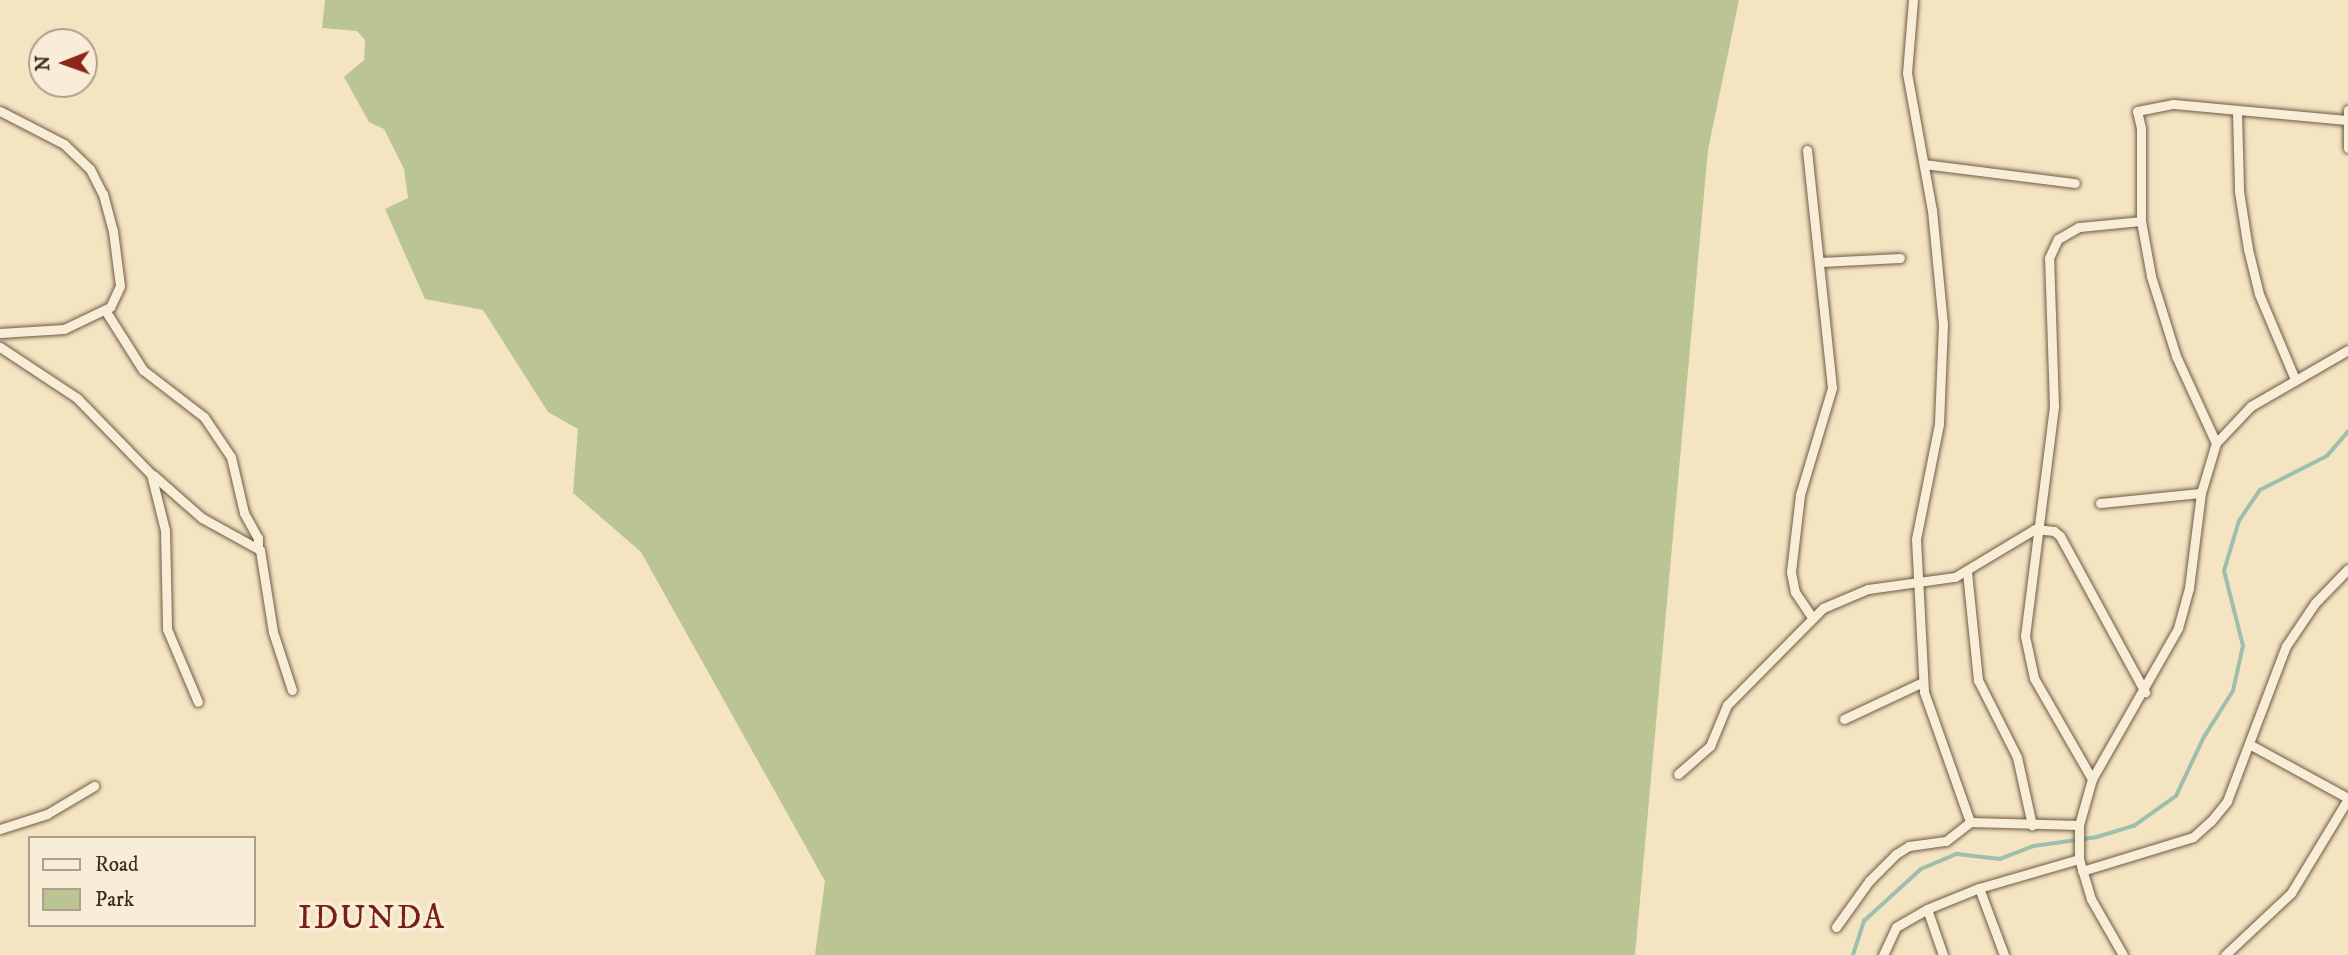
<!DOCTYPE html>
<style>
body{margin:0}
#map{position:relative;width:2348px;height:955px;overflow:hidden;background:#f5e4c1;font-family:"IM FELL DW Pica",serif}
div>[style]{position:absolute}
.green>*{inset:0;background:#bbc493}
.stream>*{height:3.5px;margin:-1.75px;padding:0 1.75px;transform-origin:1.75px;border-radius:1.75px;background:#9dbfac}
.roads{filter:drop-shadow(0 0 2px #6e5b48) drop-shadow(0 0 2px #6e5b48)}
.street>*{height:9px;margin:-4.5px;padding:0 4.5px;transform-origin:4.5px;border-radius:4.5px;background:#f8edd7}
span{translate:-50% -50%;white-space:nowrap;text-align:center;line-height:1.15;-webkit-text-stroke:7px #f8edd7;paint-order:stroke}
.quarter-label{font-size:33px;color:#7a1f14;letter-spacing:2px}
.legend{position:absolute;left:28px;top:836px;width:228px;height:91px;box-sizing:border-box;background:#f8edd7;border:2px solid #afa08d;margin:0;padding:9px 12px;list-style:none;font-size:21px;color:#412d1f}
.legend li{display:flex;align-items:center;gap:14px;height:35px}
.legend b{width:35px;border:2px solid #afa08d}
.north{position:absolute;left:28px;top:28px;width:70px;height:70px;box-sizing:border-box;background:#f8edd7;border:2px solid #afa08d;border-radius:50%;rotate:269deg;font-size:19px;font-weight:700;line-height:28px;text-align:center;color:#412d1f}
.north::after{content:'';display:block;margin:auto;width:24px;height:32px;background:#8f2418;clip-path:polygon(50% 0,100% 100%,50% 72%,0 100%)}
</style>
<div id="map">
<div class="green">
<i style="clip-path:polygon(325px 0,1739px 0,1708px 150px,1635px 955px,815px 955px,825px 881px,641px 552px,573px 493px,578px 429px,548px 412px,483px 310px,425px 299px,385px 209px,408px 198px,404px 169px,384px 129px,369px 122px,344px 77px,364px 60px,365px 40px,357px 31px,322px 28px)"></i>
</div>
<div class="stream">
<i style="left:1853px;top:955px;width:36px;rotate:-72deg"></i>
<i style="left:1864px;top:921px;width:77px;rotate:-42.4deg"></i>
<i style="left:1921px;top:869px;width:39px;rotate:-23deg"></i>
<i style="left:1957px;top:854px;width:43px;rotate:6.6deg"></i>
<i style="left:2000px;top:859px;width:36px;rotate:-21deg"></i>
<i style="left:2034px;top:846px;width:64px;rotate:-8.1deg"></i>
<i style="left:2097px;top:837px;width:39px;rotate:-17deg"></i>
<i style="left:2134px;top:826px;width:52px;rotate:-35.5deg"></i>
<i style="left:2176px;top:796px;width:65px;rotate:-64.6deg"></i>
<i style="left:2204px;top:737px;width:54px;rotate:-57.8deg"></i>
<i style="left:2233px;top:691px;width:46px;rotate:-77.5deg"></i>
<i style="left:2243px;top:646px;width:77px;rotate:-104.2deg"></i>
<i style="left:2224px;top:571px;width:52px;rotate:-73.3deg"></i>
<i style="left:2239px;top:521px;width:37px;rotate:-56deg"></i>
<i style="left:2260px;top:490px;width:75px;rotate:-26.9deg"></i>
<i style="left:2327px;top:456px;width:32px;rotate:-49deg"></i>
</div>
<div class="roads">
<div class="street">
<i style="left:1913px;top:0;width:73px;rotate:94.7deg"></i>
<i style="left:1907px;top:73px;width:139px;rotate:79.7deg"></i>
<i style="left:1932px;top:210px;width:115px;rotate:84.5deg"></i>
<i style="left:1943px;top:324px;width:100px;rotate:92.3deg"></i>
<i style="left:1939px;top:424px;width:117px;rotate:101.3deg"></i>
<i style="left:1916px;top:539px;width:153px;rotate:87deg"></i>
<i style="left:1924px;top:692px;width:138px;rotate:70.5deg"></i>
<i style="left:1970px;top:822px;width:109px;rotate:1.6deg"></i>
<i style="left:2348px;top:110px;width:38px;rotate:90deg"></i>
<i style="left:0;top:111px;width:72px;rotate:27.3deg"></i>
<i style="left:64px;top:144px;width:36px;rotate:44deg"></i>
<i style="left:90px;top:169px;width:28px;rotate:63deg"></i>
<i style="left:103px;top:194px;width:38px;rotate:75deg"></i>
<i style="left:113px;top:231px;width:55px;rotate:82.7deg"></i>
<i style="left:120px;top:286px;width:23px;rotate:115deg"></i>
<i style="left:110px;top:307px;width:51px;rotate:154.4deg"></i>
<i style="left:64px;top:329px;width:64px;rotate:176.4deg"></i>
<i style="left:2237px;top:112px;width:79px;rotate:88.5deg"></i>
<i style="left:2239px;top:191px;width:59px;rotate:81.2deg"></i>
<i style="left:2248px;top:249px;width:46px;rotate:76.3deg"></i>
<i style="left:2259px;top:294px;width:90px;rotate:67.1deg"></i>
<i style="left:1807px;top:150px;width:239px;rotate:84deg"></i>
<i style="left:1832px;top:388px;width:112px;rotate:106.7deg"></i>
<i style="left:1800px;top:495px;width:78px;rotate:96.7deg"></i>
<i style="left:1791px;top:572px;width:20px;rotate:79deg"></i>
<i style="left:1795px;top:592px;width:30px;rotate:56deg"></i>
<i style="left:1924px;top:164px;width:152px;rotate:7.2deg"></i>
<i style="left:1820px;top:262px;width:80px;rotate:-2.9deg"></i>
<i style="left:105px;top:310px;width:71px;rotate:57.7deg"></i>
<i style="left:143px;top:370px;width:77px;rotate:37.6deg"></i>
<i style="left:204px;top:417px;width:48px;rotate:56deg"></i>
<i style="left:231px;top:457px;width:57px;rotate:76.9deg"></i>
<i style="left:244px;top:513px;width:29px;rotate:61deg"></i>
<i style="left:258px;top:538px;width:10px;rotate:90deg"></i>
<i style="left:0;top:347px;width:92px;rotate:33.5deg"></i>
<i style="left:77px;top:398px;width:106px;rotate:45.8deg"></i>
<i style="left:151px;top:474px;width:58px;rotate:76deg"></i>
<i style="left:165px;top:530px;width:99px;rotate:88.8deg"></i>
<i style="left:167px;top:629px;width:79px;rotate:67deg"></i>
<i style="left:2216px;top:443px;width:96px;rotate:-114.7deg"></i>
<i style="left:2176px;top:356px;width:84px;rotate:-107.4deg"></i>
<i style="left:2151px;top:276px;width:56px;rotate:-100.3deg"></i>
<i style="left:2141px;top:221px;width:93px;rotate:-90deg"></i>
<i style="left:2141px;top:128px;width:17px;rotate:-103deg"></i>
<i style="left:2137px;top:111px;width:37px;rotate:-11deg"></i>
<i style="left:2173px;top:104px;width:175px;rotate:5.3deg"></i>
<i style="left:153px;top:475px;width:65px;rotate:41.3deg"></i>
<i style="left:202px;top:518px;width:66px;rotate:28.9deg"></i>
<i style="left:260px;top:550px;width:83px;rotate:81deg"></i>
<i style="left:273px;top:632px;width:61px;rotate:71.9deg"></i>
<i style="left:2100px;top:503px;width:101px;rotate:-5.7deg"></i>
<i style="left:1967px;top:572px;width:109px;rotate:84.2deg"></i>
<i style="left:1978px;top:680px;width:86px;rotate:63.1deg"></i>
<i style="left:2017px;top:757px;width:70px;rotate:77.6deg"></i>
<i style="left:1844px;top:719px;width:87px;rotate:-25.1deg"></i>
<i style="left:2251px;top:745px;width:111px;rotate:28.7deg"></i>
<i style="left:1678px;top:774px;width:43px;rotate:-41.2deg"></i>
<i style="left:1710px;top:746px;width:44px;rotate:-67.5deg"></i>
<i style="left:1727px;top:705px;width:136px;rotate:-45.3deg"></i>
<i style="left:1823px;top:608px;width:49px;rotate:-22.9deg"></i>
<i style="left:1868px;top:589px;width:88px;rotate:-7.9deg"></i>
<i style="left:1955px;top:577px;width:93px;rotate:-31deg"></i>
<i style="left:2035px;top:529px;width:19px;rotate:6deg"></i>
<i style="left:2054px;top:531px;width:8px;rotate:40deg"></i>
<i style="left:2060px;top:536px;width:178px;rotate:61.4deg"></i>
<i style="left:2092px;top:779px;width:116px;rotate:-119.9deg"></i>
<i style="left:2034px;top:678px;width:43px;rotate:-102.1deg"></i>
<i style="left:2025px;top:636px;width:232px;rotate:-82.8deg"></i>
<i style="left:2054px;top:406px;width:148px;rotate:-91.9deg"></i>
<i style="left:2049px;top:258px;width:21px;rotate:-65deg"></i>
<i style="left:2058px;top:239px;width:24px;rotate:-30deg"></i>
<i style="left:2079px;top:227px;width:62px;rotate:-5.5deg"></i>
<i style="left:0;top:829px;width:49px;rotate:-17.7deg"></i>
<i style="left:47px;top:814px;width:55px;rotate:-30.8deg"></i>
<i style="left:2082px;top:871px;width:116px;rotate:-17deg"></i>
<i style="left:2193px;top:837px;width:24px;rotate:-42deg"></i>
<i style="left:2211px;top:821px;width:26px;rotate:-51deg"></i>
<i style="left:2227px;top:801px;width:166px;rotate:-69.2deg"></i>
<i style="left:2286px;top:646px;width:52px;rotate:-56deg"></i>
<i style="left:2315px;top:603px;width:47px;rotate:-45.9deg"></i>
<i style="left:1979px;top:888px;width:72px;rotate:69.5deg"></i>
<i style="left:1927px;top:909px;width:49px;rotate:70.8deg"></i>
<i style="left:1836px;top:927px;width:57px;rotate:-54.3deg"></i>
<i style="left:1869px;top:881px;width:38px;rotate:-45deg"></i>
<i style="left:1896px;top:854px;width:15px;rotate:-32deg"></i>
<i style="left:1909px;top:846px;width:37px;rotate:-8deg"></i>
<i style="left:1946px;top:841px;width:31px;rotate:-38deg"></i>
<i style="left:1883px;top:955px;width:31px;rotate:-65deg"></i>
<i style="left:1896px;top:927px;width:36px;rotate:-30deg"></i>
<i style="left:1927px;top:909px;width:56px;rotate:-22deg"></i>
<i style="left:1979px;top:888px;width:104px;rotate:-16.2deg"></i>
<i style="left:2123px;top:955px;width:64px;rotate:-119.7deg"></i>
<i style="left:2091px;top:899px;width:42px;rotate:-106.7deg"></i>
<i style="left:2079px;top:859px;width:34px;rotate:-90deg"></i>
<i style="left:2079px;top:825px;width:48px;rotate:-74.2deg"></i>
<i style="left:2092px;top:779px;width:174px;rotate:-60.3deg"></i>
<i style="left:2178px;top:628px;width:41px;rotate:-74.6deg"></i>
<i style="left:2189px;top:588px;width:96px;rotate:-82.8deg"></i>
<i style="left:2201px;top:493px;width:52px;rotate:-73.3deg"></i>
<i style="left:2216px;top:443px;width:51px;rotate:-46.6deg"></i>
<i style="left:2251px;top:406px;width:112px;rotate:-30deg"></i>
<i style="left:2225px;top:955px;width:91px;rotate:-43.2deg"></i>
<i style="left:2291px;top:893px;width:110px;rotate:-58.8deg"></i>
</div>
</div>
<div class="quarter-label">
<span style="left:372px;top:919px">IDUNDA</span>
</div>
<ul class="legend">
<li><b style="height:9px;background:#f8edd7"></b>Road</li>
<li><b style="height:19px;background:#bbc493"></b>Park</li>
</ul>
<div class="north">N</div>
</div>
